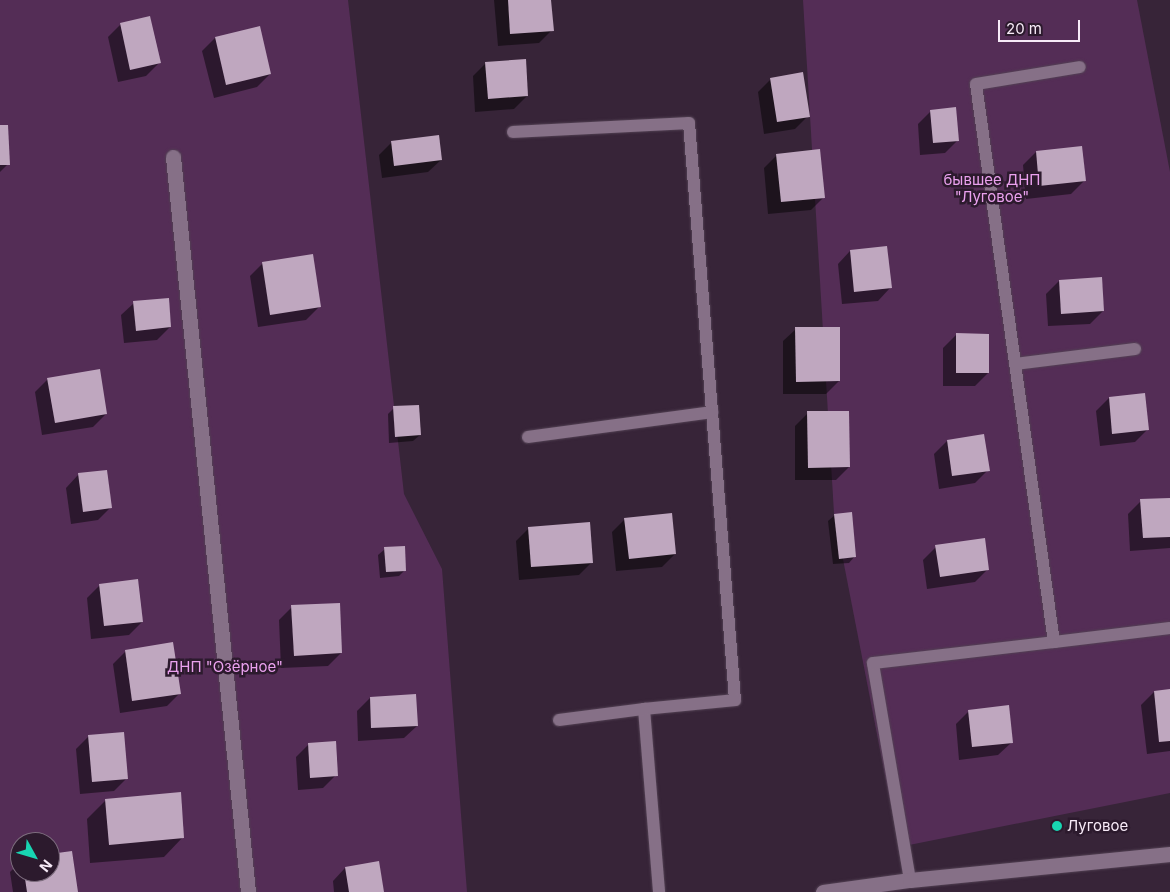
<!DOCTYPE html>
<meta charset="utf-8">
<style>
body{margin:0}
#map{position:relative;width:1170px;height:892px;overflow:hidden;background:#372438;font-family:Inter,sans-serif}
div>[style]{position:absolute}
.green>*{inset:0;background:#542d56}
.shadow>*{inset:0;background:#0007}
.building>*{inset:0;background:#bfa7bf}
.roads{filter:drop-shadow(0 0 1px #524153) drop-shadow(0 0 1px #524153)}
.lane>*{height:12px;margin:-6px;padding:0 6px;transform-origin:6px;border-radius:6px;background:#867087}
.street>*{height:15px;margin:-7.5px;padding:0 7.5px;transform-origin:7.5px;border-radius:7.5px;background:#867087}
.secondary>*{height:15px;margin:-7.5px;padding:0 7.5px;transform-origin:7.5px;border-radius:7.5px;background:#867087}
.dots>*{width:14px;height:14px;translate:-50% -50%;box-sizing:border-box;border:2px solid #2c1a2d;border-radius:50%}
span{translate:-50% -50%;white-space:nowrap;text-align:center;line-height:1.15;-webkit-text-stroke:5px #2c1a2d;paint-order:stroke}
.park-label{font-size:15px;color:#eaa1ee}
.poi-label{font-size:15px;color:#f7eaf7}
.left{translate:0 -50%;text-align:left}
.north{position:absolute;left:10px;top:832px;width:50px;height:50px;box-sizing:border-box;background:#2c1a2d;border:1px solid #7d6d7e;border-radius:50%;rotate:129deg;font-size:14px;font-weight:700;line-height:20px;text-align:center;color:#f7eaf7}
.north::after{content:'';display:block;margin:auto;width:18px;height:22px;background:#18d5b2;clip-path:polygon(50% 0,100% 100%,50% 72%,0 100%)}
.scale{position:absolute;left:998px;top:20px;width:82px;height:22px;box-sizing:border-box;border:2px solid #f7eaf7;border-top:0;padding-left:6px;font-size:15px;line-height:18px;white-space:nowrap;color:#f7eaf7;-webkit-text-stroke:4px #2c1a2d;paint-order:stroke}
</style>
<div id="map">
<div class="green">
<i style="clip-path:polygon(evenodd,0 0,348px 0,404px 494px,442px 569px,467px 892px,0 892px,0 0,20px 842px,50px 842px,50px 872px,20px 872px,20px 842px)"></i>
<i style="clip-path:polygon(803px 0,1137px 0,1170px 172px,1170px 793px,899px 847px,834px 513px)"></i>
</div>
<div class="shadow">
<i style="clip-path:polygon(494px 0,550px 0,552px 30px,539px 43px,498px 46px)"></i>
<i style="clip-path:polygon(121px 24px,159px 63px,146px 76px,118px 82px,108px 37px)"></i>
<i style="clip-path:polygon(259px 27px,270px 74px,257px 87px,214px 98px,202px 51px,215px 38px)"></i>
<i style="clip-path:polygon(486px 63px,527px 96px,514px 109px,475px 112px,473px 76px)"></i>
<i style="clip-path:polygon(771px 79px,808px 116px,795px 129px,764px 134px,758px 92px)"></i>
<i style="clip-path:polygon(931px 111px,958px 140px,945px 153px,920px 155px,918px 124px)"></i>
<i style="clip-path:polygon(0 126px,8px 164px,0 172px)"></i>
<i style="clip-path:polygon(392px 142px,441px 160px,428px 172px,382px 178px,379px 155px)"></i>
<i style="clip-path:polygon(1036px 152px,1084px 181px,1071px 194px,1026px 199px,1023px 165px)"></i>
<i style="clip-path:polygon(777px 155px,824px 197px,811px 210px,768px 214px,764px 168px)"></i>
<i style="clip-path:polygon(850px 251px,890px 288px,878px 301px,842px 304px,838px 264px)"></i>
<i style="clip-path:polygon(263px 263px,319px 307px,306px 320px,258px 327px,250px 276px)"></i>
<i style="clip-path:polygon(1059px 281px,1103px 311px,1090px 324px,1048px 326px,1046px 294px)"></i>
<i style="clip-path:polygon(134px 303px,170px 327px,157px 340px,124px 343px,121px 315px)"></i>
<i style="clip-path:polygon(796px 329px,839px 381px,826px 394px,783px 394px,783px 341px)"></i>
<i style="clip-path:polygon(956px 335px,988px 373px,975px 386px,943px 386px,943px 348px)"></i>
<i style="clip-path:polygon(48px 379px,106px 414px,93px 427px,42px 435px,35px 392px)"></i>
<i style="clip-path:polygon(1109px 398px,1148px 429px,1135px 442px,1100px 446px,1096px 411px)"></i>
<i style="clip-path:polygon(394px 408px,420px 435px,413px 441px,389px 443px,388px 414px)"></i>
<i style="clip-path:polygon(808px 413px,849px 467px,836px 480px,795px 480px,795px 426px)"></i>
<i style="clip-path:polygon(983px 436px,988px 470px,975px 483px,939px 489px,934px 454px,947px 441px)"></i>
<i style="clip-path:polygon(78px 475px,111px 507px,98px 520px,71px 524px,66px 488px)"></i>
<i style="clip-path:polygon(1170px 499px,1170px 548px,1130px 551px,1128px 514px,1141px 501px)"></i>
<i style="clip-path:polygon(835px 515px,855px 556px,849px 563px,833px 564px,828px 521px)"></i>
<i style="clip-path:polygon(625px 519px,675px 554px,662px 567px,616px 571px,612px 532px)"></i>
<i style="clip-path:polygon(529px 528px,592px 562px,579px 575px,519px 580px,516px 541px)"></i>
<i style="clip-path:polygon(936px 547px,988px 569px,975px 582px,927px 589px,923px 560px)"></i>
<i style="clip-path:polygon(385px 549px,405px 570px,399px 576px,380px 578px,378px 555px)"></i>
<i style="clip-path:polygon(100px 585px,142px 622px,129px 635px,91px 639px,87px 598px)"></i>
<i style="clip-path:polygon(292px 607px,341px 653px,328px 666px,281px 668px,279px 620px)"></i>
<i style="clip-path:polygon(126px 651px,180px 693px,167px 706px,120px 713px,113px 664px)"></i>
<i style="clip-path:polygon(1170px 690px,1170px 751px,1147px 754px,1141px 705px,1154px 692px)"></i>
<i style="clip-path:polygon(370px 698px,417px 726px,404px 738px,358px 741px,357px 711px)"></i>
<i style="clip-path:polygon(969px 711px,1011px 743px,998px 755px,959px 760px,956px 724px)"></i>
<i style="clip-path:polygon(89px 736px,127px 778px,114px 791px,80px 794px,76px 749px)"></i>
<i style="clip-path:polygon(309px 744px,336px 775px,323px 788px,298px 790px,296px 757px)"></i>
<i style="clip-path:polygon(106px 800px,183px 837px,164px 857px,90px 863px,87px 819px)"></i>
<i style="clip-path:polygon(50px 855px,77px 892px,13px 892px,10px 872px,20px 862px,20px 872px,50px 872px)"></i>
<i style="clip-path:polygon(345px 868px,383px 892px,334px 892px,333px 881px)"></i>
</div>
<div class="building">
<i style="clip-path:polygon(508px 0,551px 0,554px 31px,510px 34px)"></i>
<i style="clip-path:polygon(150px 16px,161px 63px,130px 70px,120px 23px)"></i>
<i style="clip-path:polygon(260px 26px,271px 74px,226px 85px,215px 37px)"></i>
<i style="clip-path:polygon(526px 59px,528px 96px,488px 99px,485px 62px)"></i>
<i style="clip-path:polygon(803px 72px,810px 117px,777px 122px,770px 78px)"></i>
<i style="clip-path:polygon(956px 107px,959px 141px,933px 143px,930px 110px)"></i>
<i style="clip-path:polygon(0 125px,8px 125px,10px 165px,0 165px)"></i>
<i style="clip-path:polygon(439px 135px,442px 160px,394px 166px,391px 141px)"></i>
<i style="clip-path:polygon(1082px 146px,1086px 181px,1039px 186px,1036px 151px)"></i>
<i style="clip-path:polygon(820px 149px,825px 198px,781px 202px,776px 154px)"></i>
<i style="clip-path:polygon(887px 246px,892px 288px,854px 292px,850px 250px)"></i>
<i style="clip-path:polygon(313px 254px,321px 307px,270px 315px,262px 262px)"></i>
<i style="clip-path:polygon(1102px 277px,1104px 311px,1061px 314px,1059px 280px)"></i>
<i style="clip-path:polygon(169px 298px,171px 327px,136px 331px,133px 301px)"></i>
<i style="clip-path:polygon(795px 327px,840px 327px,840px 381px,796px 382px)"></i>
<i style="clip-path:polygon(956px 333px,989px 334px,989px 373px,956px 373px)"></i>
<i style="clip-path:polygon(100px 369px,107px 414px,55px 423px,47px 378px)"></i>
<i style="clip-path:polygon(1145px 393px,1149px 430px,1112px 434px,1109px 397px)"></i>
<i style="clip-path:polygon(419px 405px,421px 435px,395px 437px,393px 406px)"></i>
<i style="clip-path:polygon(807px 411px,849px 411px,850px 467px,808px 468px)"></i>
<i style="clip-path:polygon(984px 434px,990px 471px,952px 476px,947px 440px)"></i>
<i style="clip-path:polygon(107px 470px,112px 508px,83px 512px,78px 473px)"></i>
<i style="clip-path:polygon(1170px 498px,1170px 537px,1143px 538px,1140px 499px)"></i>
<i style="clip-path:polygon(852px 512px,856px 557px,839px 559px,834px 514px)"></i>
<i style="clip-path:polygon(672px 513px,676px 554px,629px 559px,624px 518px)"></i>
<i style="clip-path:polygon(590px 522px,593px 563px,531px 567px,528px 527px)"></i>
<i style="clip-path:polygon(985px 538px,989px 570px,940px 577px,935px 545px)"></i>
<i style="clip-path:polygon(405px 546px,406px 571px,386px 572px,384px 547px)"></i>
<i style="clip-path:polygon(138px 579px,143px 622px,104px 626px,99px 584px)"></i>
<i style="clip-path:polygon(340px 603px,342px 653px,294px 656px,291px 605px)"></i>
<i style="clip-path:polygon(173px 642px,181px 694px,132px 701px,125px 650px)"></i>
<i style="clip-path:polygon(1170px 689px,1170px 741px,1159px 742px,1154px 691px)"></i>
<i style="clip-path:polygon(416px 694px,418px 726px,371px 728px,370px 697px)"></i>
<i style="clip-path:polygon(1009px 705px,1013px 743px,972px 747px,968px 710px)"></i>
<i style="clip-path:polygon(124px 732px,128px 779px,92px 782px,88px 735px)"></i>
<i style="clip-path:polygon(336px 741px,338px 776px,310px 778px,308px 743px)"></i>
<i style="clip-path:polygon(181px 792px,184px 838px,109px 845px,105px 799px)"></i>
<i style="clip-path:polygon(72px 851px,78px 892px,27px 892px,24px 872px,50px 872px,50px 854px)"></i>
<i style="clip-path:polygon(379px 861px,384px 892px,349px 892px,345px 867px)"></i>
</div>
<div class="roads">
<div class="lane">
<i style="left:513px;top:132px;width:176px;rotate:-2.9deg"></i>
<i style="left:689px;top:123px;width:579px;rotate:85.44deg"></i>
<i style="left:735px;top:700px;width:91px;rotate:174.4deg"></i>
<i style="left:644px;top:709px;width:184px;rotate:85.3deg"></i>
<i style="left:1015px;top:364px;width:121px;rotate:-7.1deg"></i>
<i style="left:528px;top:437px;width:186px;rotate:-7.7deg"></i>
<i style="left:1054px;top:642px;width:117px;rotate:-6.9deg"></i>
<i style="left:559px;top:720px;width:86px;rotate:-7.4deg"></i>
<i style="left:910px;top:880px;width:220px;rotate:-99.7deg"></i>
<i style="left:873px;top:663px;width:182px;rotate:-6.6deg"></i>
<i style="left:1054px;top:642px;width:563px;rotate:-97.96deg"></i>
<i style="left:976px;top:84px;width:105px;rotate:-9.3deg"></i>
</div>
<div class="street">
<i style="left:173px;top:157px;width:739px;rotate:84.17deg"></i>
</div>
<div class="secondary">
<i style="left:823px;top:892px;width:88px;rotate:-7.9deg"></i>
<i style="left:910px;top:880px;width:261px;rotate:-5.7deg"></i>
</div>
</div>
<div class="dots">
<i style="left:1057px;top:826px;background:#18d5b2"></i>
</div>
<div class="park-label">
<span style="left:992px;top:188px">бывшее ДНП<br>"Луговое"</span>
<span style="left:225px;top:667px">ДНП "Озёрное"</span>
</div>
<div class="poi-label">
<span class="left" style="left:1067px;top:826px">Луговое</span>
</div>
<div class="north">N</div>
<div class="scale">20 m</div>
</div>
